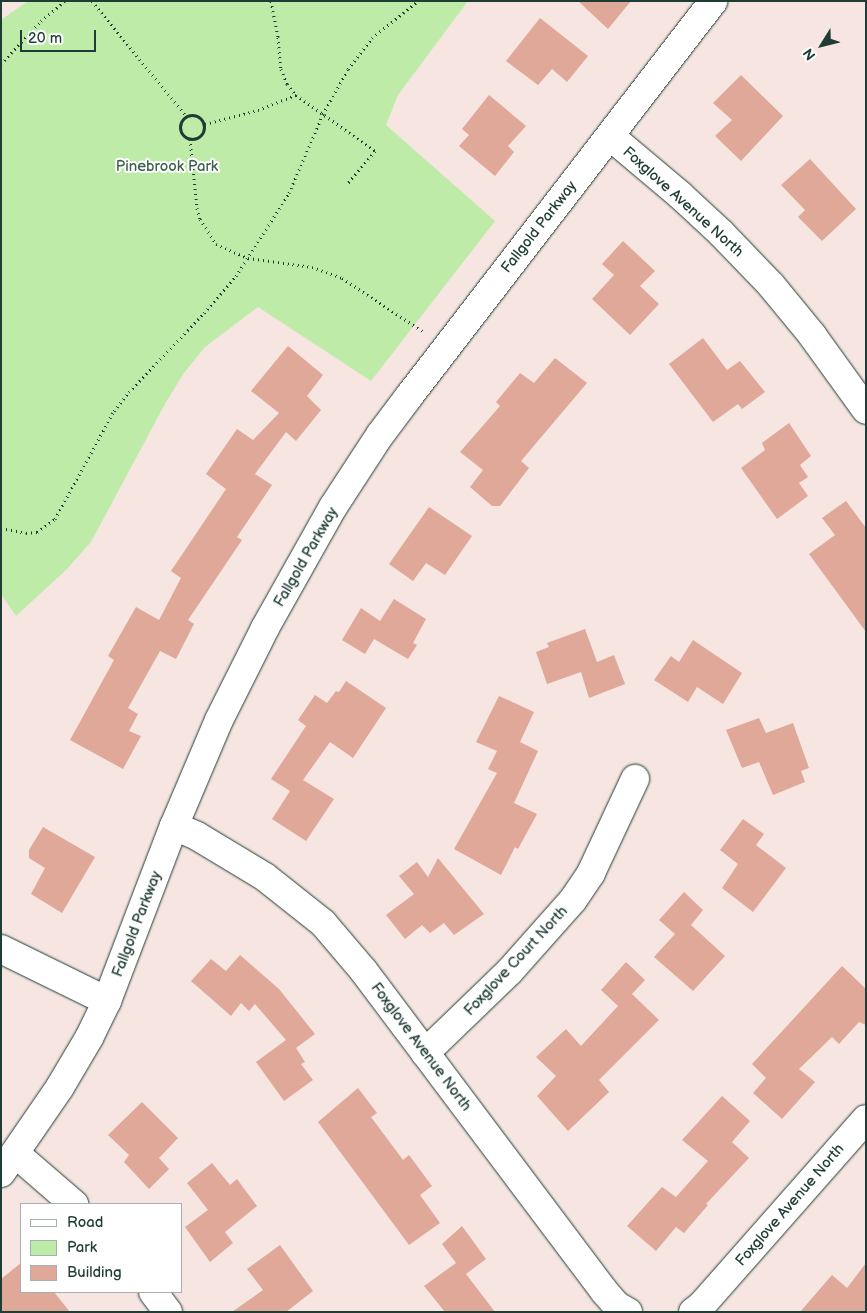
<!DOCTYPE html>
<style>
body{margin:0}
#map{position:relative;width:867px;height:1313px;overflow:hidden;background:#f6e5e0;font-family:"Balsamiq Sans",sans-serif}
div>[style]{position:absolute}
.green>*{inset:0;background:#bfeba8}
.building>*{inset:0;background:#e0a898}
.path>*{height:3px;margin-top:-1.5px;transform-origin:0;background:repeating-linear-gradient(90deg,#1f3d34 0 1px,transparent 0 5px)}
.path>.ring{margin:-1.5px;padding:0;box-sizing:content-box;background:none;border:3px solid #1f3d34;border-radius:50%}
.roads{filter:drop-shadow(0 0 1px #1f3d34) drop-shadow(0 0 1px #1f3d34)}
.minor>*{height:28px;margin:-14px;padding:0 14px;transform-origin:14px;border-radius:14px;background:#fff}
span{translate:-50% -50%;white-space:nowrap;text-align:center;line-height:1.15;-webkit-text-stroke:4px #fff;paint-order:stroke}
.park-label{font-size:15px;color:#3f604b}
.street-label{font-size:15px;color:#1f3d34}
.frame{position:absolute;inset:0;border:2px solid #1f3d34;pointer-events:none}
.legend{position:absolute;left:20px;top:1203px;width:162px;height:90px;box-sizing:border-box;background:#fff;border:1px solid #a5b1ae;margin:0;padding:6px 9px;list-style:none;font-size:15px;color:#1f3d34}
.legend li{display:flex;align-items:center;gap:10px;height:25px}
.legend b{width:25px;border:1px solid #a5b1ae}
.north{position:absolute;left:797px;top:20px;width:50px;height:50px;-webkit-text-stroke:4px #fff;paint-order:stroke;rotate:234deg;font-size:14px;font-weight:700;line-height:20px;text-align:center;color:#1f3d34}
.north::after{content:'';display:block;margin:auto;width:18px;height:22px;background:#1f3d34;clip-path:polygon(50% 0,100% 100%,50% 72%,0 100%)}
.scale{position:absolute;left:20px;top:30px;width:76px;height:22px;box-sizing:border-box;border:2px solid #1f3d34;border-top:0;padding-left:6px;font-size:15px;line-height:18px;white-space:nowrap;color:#1f3d34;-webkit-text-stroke:4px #fff;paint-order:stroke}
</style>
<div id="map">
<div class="green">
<i style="clip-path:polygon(28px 1px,468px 1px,398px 95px,386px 125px,495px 221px,371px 381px,258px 307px,205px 347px,184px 373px,166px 402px,91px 542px,66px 570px,16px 616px,1px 594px,1px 20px)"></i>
</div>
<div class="building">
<i style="clip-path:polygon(578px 1px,631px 1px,608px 29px)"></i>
<i style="clip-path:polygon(540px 18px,588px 56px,567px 82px,552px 69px,538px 85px,506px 61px)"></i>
<i style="clip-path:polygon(741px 75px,783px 116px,741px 161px,715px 136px,732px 120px,713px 103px)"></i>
<i style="clip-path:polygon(489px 95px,526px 126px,508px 146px,514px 152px,495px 176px,459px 146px,469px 135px,462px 129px)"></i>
<i style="clip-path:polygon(810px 159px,856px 209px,822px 241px,798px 217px,805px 210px,781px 185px)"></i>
<i style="clip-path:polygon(623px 241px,655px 271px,640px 286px,659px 304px,630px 335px,592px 299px,614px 275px,602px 264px)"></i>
<i style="clip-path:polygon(703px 338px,727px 370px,740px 361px,765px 392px,742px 409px,738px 404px,713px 422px,669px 364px)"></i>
<i style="clip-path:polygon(288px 346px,323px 375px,307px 396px,321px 410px,296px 441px,286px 432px,255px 474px,272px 485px,237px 537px,242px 540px,188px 620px,194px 624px,176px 659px,160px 651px,128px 708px,138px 714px,129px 731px,141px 736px,123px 769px,70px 740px,114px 660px,108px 656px,136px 607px,159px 620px,181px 578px,171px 571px,226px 489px,206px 474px,237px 429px,253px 440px,279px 413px,251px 391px)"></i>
<i style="clip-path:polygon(555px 358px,587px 383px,521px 461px,529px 468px,500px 506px,492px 506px,470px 487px,483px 470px,460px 452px,500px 406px,496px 402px,520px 373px,534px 383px)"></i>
<i style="clip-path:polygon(789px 423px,811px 456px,800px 465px,808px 477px,799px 483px,808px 496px,777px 519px,741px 468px,765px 450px,762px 443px)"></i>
<i style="clip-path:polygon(846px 501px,866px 528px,866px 632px,809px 554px,835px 535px,822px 518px)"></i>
<i style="clip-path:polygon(429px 507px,472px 536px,445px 575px,426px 563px,413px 581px,389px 564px)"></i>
<i style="clip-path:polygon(394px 599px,426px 619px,413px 643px,417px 645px,408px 659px,374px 639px,365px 654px,342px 640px,361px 608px,380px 621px)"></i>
<i style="clip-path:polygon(585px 629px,597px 662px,614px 655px,625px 684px,589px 698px,581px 672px,547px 684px,536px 652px,549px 647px,547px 643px)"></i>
<i style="clip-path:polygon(693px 640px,742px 673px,723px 704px,697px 687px,688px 702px,654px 680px,671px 656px,679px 662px)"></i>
<i style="clip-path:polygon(346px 681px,386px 708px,353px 758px,330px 742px,303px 780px,334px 799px,306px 841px,272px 819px,290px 791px,271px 779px,306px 726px,298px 720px,315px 695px,327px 703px,336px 691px,339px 692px)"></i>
<i style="clip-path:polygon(499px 696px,534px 712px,520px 742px,538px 751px,514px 803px,537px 814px,518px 849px,515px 847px,501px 875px,454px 849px,497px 773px,488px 769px,497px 751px,476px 742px)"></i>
<i style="clip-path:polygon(759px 718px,766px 733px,793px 723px,809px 768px,801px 771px,805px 782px,773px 795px,759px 762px,742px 768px,726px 730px)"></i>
<i style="clip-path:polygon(743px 819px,764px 834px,756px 845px,786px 868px,753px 912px,722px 888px,738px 864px,720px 850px)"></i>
<i style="clip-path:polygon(43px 827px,95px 857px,62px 913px,31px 894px,45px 868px,29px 858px,29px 850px)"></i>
<i style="clip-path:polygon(438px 858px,484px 914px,454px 935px,444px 923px,430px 933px,422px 925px,405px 939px,386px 915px,414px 894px,399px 876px,417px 862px,428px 877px)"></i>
<i style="clip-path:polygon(684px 892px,703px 910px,691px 925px,725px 956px,693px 991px,654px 957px,675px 934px,659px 920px)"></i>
<i style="clip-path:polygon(240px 955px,279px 989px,315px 1034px,296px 1048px,305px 1062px,301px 1064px,313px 1080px,284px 1101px,256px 1062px,286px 1040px,255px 1004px,249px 1011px,241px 1003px,231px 1016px,191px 981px,211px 959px,226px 971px)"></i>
<i style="clip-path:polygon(626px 962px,645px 980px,632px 994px,659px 1020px,599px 1080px,609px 1092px,568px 1131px,537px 1096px,556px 1076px,536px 1057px,566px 1029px,581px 1046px,618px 1006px,601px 990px)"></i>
<i style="clip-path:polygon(842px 966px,866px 989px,866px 1025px,859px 1022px,839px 1044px,832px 1037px,799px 1069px,815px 1082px,782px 1119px,753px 1093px,766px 1078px,752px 1064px)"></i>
<i style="clip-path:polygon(358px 1088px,377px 1113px,371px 1117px,403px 1160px,409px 1155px,432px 1186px,420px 1195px,440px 1223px,409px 1245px,318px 1122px)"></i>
<i style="clip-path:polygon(722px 1096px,750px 1121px,732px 1142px,749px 1158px,706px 1204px,708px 1205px,684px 1233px,676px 1227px,656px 1251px,627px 1226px,662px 1187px,676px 1197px,708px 1161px,682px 1140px)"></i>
<i style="clip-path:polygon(142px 1102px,178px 1138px,159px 1158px,169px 1169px,149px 1189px,124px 1162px,129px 1155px,108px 1135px)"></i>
<i style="clip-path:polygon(212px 1163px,230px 1185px,237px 1179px,257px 1206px,225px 1232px,233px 1243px,210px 1262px,185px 1227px,208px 1210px,187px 1183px)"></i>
<i style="clip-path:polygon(462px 1226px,486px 1259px,466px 1274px,495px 1312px,445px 1312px,424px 1286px,456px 1263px,442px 1244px)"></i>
<i style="clip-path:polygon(280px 1245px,313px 1291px,286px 1312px,232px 1312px,263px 1290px,247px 1269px)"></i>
<i style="clip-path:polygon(21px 1263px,21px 1292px,54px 1292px,70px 1312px,1px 1312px,1px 1279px)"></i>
<i style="clip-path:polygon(866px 1263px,866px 1312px,800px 1312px,832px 1275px,847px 1288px)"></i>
</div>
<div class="path">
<i style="left:92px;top:1px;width:149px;rotate:50.7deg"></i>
<i style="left:271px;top:1px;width:37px;rotate:79deg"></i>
<i style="left:278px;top:37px;width:32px;rotate:85deg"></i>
<i style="left:281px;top:69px;width:16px;rotate:68deg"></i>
<i style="left:287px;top:84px;width:14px;rotate:51deg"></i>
<i style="left:296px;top:95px;width:97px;rotate:35.3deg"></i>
<i style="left:375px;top:151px;width:42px;rotate:130.2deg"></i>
<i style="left:1px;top:64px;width:59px;rotate:-47.1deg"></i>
<i style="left:41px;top:21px;width:31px;rotate:-40deg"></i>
<i class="ring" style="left:180px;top:115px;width:21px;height:21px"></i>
<i style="left:205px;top:124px;width:55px;rotate:-14.8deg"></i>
<i style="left:258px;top:110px;width:41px;rotate:-21.5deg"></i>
<i style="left:190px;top:139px;width:69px;rotate:84.2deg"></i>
<i style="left:197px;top:208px;width:11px;rotate:75deg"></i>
<i style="left:200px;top:219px;width:30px;rotate:57deg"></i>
<i style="left:216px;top:244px;width:35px;rotate:24deg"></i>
<i style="left:248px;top:258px;width:65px;rotate:8deg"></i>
<i style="left:312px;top:267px;width:32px;rotate:20deg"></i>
<i style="left:342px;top:278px;width:98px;rotate:33.4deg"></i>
<i style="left:1px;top:528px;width:25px;rotate:11deg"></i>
<i style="left:26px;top:533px;width:11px;rotate:-5deg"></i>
<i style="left:37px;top:532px;width:22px;rotate:-36deg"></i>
<i style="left:55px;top:519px;width:123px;rotate:-61.4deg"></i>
<i style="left:114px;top:411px;width:24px;rotate:-52deg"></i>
<i style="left:129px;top:392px;width:109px;rotate:-46.5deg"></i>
<i style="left:204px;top:313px;width:49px;rotate:-49.1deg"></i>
<i style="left:236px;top:276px;width:98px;rotate:-57.4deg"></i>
<i style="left:289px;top:193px;width:86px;rotate:-66.7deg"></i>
<i style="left:323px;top:114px;width:51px;rotate:-60.9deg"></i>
<i style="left:348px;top:69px;width:39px;rotate:-52deg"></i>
<i style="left:372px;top:38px;width:59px;rotate:-38.8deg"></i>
</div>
<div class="roads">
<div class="minor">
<i style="left:610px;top:136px;width:92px;rotate:40.1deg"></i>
<i style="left:680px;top:195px;width:56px;rotate:42.8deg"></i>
<i style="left:721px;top:233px;width:72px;rotate:46.1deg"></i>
<i style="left:771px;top:285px;width:65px;rotate:50.6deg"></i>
<i style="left:812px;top:335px;width:92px;rotate:54.2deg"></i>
<i style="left:174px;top:826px;width:25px;rotate:23deg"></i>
<i style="left:197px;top:836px;width:79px;rotate:31.1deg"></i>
<i style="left:265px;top:877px;width:74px;rotate:38.4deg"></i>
<i style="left:323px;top:923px;width:62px;rotate:49.6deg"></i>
<i style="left:363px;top:970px;width:401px;rotate:53.1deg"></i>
<i style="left:604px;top:1291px;width:18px;rotate:49deg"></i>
<i style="left:616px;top:1305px;width:14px;rotate:30deg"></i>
<i style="left:1px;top:949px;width:118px;rotate:26.1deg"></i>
<i style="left:425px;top:1053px;width:117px;rotate:-44deg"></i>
<i style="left:509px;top:972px;width:96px;rotate:-48.4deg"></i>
<i style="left:573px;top:900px;width:32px;rotate:-56deg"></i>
<i style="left:591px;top:873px;width:104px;rotate:-64.9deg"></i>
<i style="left:16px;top:1154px;width:77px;rotate:40.8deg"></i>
<i style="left:1px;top:1173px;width:104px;rotate:-55.5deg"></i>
<i style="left:60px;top:1087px;width:57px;rotate:-59.4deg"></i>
<i style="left:89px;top:1038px;width:41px;rotate:-64.1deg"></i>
<i style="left:107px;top:1001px;width:187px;rotate:-69.1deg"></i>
<i style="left:174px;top:826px;width:115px;rotate:-67deg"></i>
<i style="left:219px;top:720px;width:103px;rotate:-63.4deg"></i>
<i style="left:265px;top:628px;width:139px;rotate:-60.7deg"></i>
<i style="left:333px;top:507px;width:86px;rotate:-56.9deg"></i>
<i style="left:380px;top:435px;width:50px;rotate:-53.1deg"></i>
<i style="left:410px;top:395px;width:497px;rotate:-52.4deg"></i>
<i style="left:153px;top:1292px;width:25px;rotate:53deg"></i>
<i style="left:693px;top:1312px;width:10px;rotate:-37deg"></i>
<i style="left:701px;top:1306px;width:249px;rotate:-48.6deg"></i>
</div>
</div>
<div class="park-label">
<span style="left:167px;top:167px">Pinebrook Park</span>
</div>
<div class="street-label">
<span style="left:683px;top:202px;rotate:42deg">Foxglove Avenue North</span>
<span style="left:539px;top:227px;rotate:-52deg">Fallgold Parkway</span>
<span style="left:306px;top:557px;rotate:-60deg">Fallgold Parkway</span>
<span style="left:137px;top:924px;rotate:-69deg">Fallgold Parkway</span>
<span style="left:516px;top:961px;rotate:-47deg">Foxglove Court North</span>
<span style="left:421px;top:1047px;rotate:53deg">Foxglove Avenue North</span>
<span style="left:790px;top:1205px;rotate:-49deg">Foxglove Avenue North</span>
</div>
<div class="frame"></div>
<ul class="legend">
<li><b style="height:6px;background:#fff"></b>Road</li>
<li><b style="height:14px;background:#bfeba8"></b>Park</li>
<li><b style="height:14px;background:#e0a898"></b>Building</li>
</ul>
<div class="north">N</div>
<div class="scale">20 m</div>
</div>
